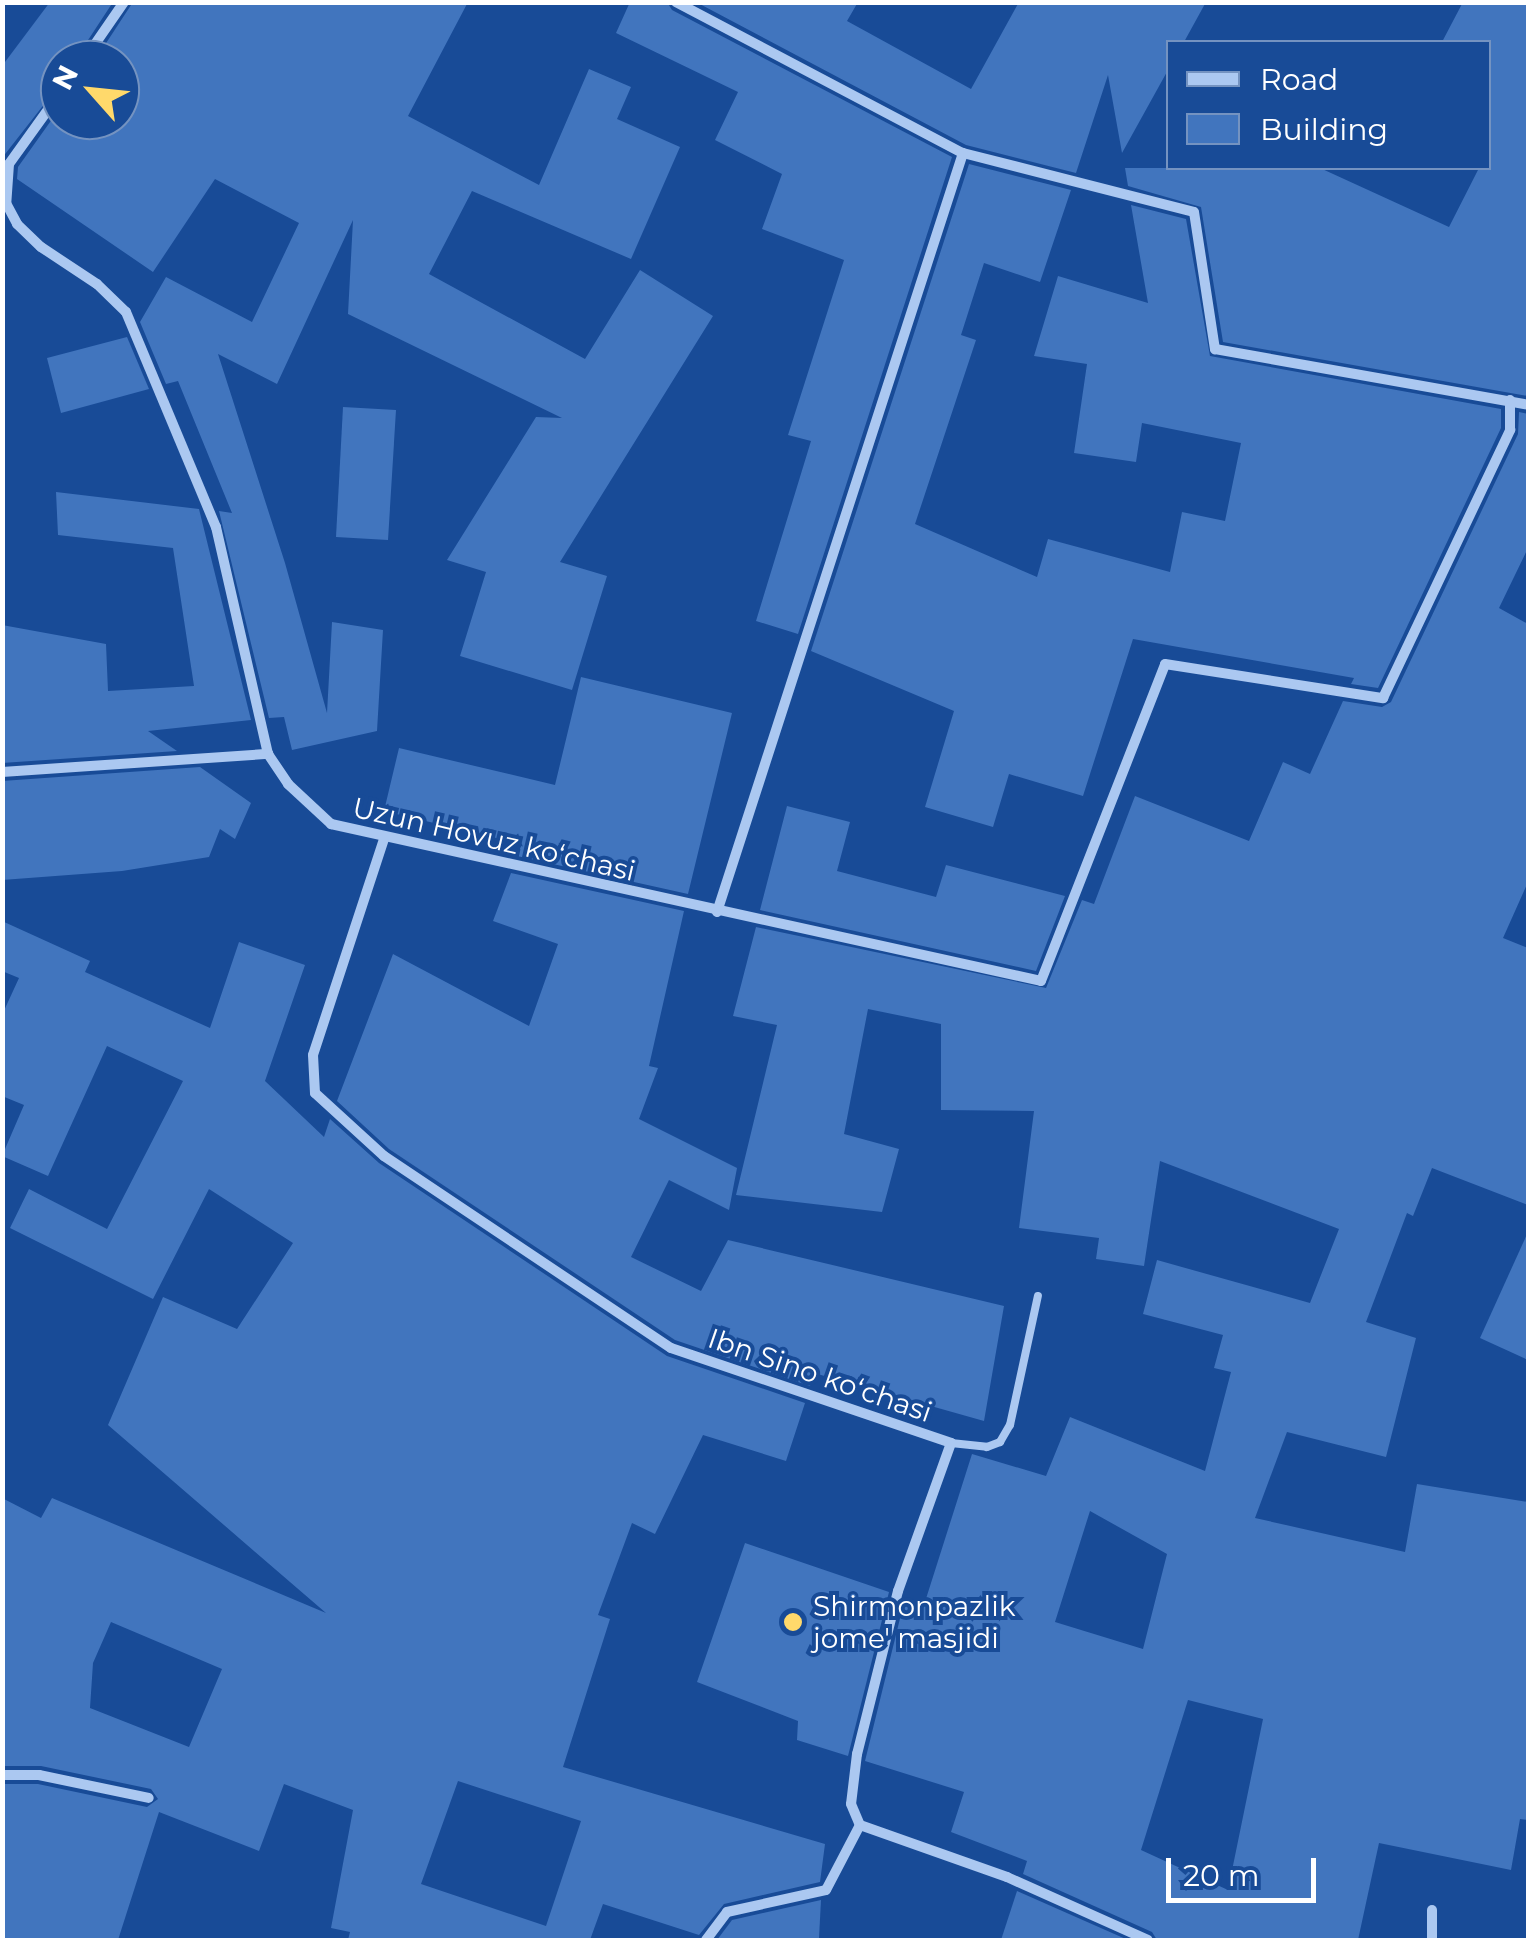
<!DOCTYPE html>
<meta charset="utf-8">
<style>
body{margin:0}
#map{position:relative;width:1531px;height:1943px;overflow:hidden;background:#184b97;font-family:Montserrat,sans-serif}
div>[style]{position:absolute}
.building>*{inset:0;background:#4175be}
.service>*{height:8px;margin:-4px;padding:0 4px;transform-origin:4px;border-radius:4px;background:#abc8f1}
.minor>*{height:10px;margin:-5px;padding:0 5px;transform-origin:5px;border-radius:5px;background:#abc8f1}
.dots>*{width:28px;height:28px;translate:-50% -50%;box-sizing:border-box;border:5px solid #184b97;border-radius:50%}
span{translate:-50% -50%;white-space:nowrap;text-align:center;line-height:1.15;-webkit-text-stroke:8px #184b97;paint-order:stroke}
.street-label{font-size:28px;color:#fff}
.poi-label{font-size:28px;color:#fff}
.left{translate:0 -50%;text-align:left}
.frame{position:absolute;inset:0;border:5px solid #fff;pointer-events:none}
.legend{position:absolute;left:1166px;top:40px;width:325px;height:130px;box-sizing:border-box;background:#184b97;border:2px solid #7493c1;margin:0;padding:12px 18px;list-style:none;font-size:30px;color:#fff}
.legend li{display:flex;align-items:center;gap:20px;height:50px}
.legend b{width:50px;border:2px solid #7493c1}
.north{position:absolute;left:40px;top:40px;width:100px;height:100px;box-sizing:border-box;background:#184b97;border:2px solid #7493c1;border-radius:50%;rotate:297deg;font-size:28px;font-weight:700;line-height:40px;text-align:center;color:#fff}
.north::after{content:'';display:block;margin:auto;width:35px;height:45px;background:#ffd96b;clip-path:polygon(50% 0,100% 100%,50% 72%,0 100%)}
.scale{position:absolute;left:1166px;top:1858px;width:150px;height:45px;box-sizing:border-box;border:5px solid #fff;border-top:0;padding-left:12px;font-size:30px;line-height:35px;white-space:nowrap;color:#fff;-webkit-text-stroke:8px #184b97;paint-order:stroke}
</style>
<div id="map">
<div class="building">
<i style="clip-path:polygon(50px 2px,113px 2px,75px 60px,60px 60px,60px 84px,2px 158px,2px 66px)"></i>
<i style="clip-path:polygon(133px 2px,468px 2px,408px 116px,539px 185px,589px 69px,631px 87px,617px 119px,680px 147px,631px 259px,472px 191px,429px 274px,585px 359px,640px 270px,713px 316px,560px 562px,607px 576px,572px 690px,460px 656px,486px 572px,447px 560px,536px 417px,562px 418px,348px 314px,353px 220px,277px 384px,218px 354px,285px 563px,327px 713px,332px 622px,383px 630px,377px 731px,292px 750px,284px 717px,269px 718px,219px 511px,232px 513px,178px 381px,166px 384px,140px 322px,166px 277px,252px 322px,299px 223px,215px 179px,153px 272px,17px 179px,18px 167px,60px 108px,60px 120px,120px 120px,120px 60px,95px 60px)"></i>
<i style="clip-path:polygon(630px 2px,667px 2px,672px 10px,952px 157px,798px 634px,756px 621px,811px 441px,788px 435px,844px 260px,762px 229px,782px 174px,715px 140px,738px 92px,616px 33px)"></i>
<i style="clip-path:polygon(696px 2px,858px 2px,847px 21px,971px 89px,1019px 2px,1206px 2px,1184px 42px,1168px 42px,1168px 70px,1122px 153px,1108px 75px,1076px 173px,966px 145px)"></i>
<i style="clip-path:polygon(1463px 2px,1528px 2px,1528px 396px,1223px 342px,1201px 207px,1128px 186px,1125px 168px,1320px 168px,1449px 227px,1479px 168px,1488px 168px,1488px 42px,1442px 42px)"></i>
<i style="clip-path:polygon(969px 164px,1071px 190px,1040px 282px,984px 263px,961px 335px,976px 340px,915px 524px,1037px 577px,1048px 539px,1170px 572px,1182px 512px,1225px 521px,1241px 443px,1142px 423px,1136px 462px,1074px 453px,1087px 364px,1034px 356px,1058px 276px,1148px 303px,1131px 205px,1186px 219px,1210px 356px,1501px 409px,1501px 428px,1378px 688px,1351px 684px,1354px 678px,1133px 639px,1083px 796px,1009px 774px,993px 827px,925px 807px,954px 711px,811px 651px)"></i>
<i style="clip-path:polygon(127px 337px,149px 389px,61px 413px,47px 358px)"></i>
<i style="clip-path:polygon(343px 407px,396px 410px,388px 540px,336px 537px)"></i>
<i style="clip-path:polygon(evenodd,1519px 412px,1528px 414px,1528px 548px,1499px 608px,1528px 624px,1528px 882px,1503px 938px,1528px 948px,1528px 1205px,1432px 1168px,1413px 1216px,1407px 1213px,1366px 1322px,1416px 1338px,1386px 1457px,1287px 1432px,1255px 1518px,1405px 1552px,1417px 1484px,1528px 1502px,1528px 1820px,1520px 1819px,1511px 1870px,1379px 1843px,1358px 1940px,1157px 1940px,1152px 1932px,1023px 1874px,1027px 1861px,951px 1832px,964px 1792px,865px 1761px,905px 1598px,924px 1605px,972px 1454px,1046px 1476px,1070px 1417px,1205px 1471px,1231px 1372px,1214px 1368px,1223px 1335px,1143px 1314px,1157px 1260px,1310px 1303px,1339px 1229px,1160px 1161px,1144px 1266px,1096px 1259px,1099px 1238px,1019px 1228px,1034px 1111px,941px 1110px,941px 1024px,868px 1009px,844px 1134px,899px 1149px,882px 1212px,736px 1195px,777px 1025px,733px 1016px,756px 927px,1046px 988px,1082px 900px,1094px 904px,1135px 796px,1249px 841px,1283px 762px,1310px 774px,1343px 701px,1382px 707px,1391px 702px,1518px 434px,1519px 412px,1090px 1511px,1167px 1554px,1143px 1649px,1055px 1622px,1090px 1511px,1519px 412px,1188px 1700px,1263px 1719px,1228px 1890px,1141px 1850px,1188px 1700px)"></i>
<i style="clip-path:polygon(56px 492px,199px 509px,251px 720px,148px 731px,177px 751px,2px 763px,2px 625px,106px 644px,108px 691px,194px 686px,173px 548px,58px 535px)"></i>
<i style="clip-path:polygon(581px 677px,732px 713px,688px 894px,517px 856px,522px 844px,384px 811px,399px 748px,555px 785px)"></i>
<i style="clip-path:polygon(200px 767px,251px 803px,235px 839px,220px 829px,209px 857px,122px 871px,2px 880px,2px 781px)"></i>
<i style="clip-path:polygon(787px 806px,850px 822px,837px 871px,936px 897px,946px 865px,1065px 896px,1036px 971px,760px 910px)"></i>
<i style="clip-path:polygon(511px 873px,684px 911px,649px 1066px,658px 1068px,639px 1119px,737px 1168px,729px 1210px,669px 1180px,631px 1257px,701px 1291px,728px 1240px,1004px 1306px,984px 1421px,814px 1373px,810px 1386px,675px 1340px,389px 1149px,337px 1101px,393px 954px,529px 1026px,558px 944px,493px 921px)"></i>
<i style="clip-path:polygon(evenodd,2px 921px,90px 961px,85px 972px,210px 1028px,239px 942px,305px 965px,265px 1081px,324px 1137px,330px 1119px,379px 1163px,667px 1356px,805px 1403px,786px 1461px,703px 1435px,655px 1534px,632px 1523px,598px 1615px,610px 1619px,563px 1767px,825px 1844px,820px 1882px,724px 1904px,699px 1935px,603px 1904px,590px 1940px,348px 1940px,350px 1932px,331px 1928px,353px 1810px,284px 1784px,259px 1851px,159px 1812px,118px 1940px,2px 1940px,2px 1784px,38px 1784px,147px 1807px,158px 1799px,151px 1789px,41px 1766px,2px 1766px,2px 1498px,41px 1518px,52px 1498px,326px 1613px,108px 1425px,163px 1297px,237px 1329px,293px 1243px,209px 1189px,153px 1299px,10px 1228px,29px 1189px,107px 1229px,183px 1081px,107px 1046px,48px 1176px,2px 1156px,24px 1105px,2px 1096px,2px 1015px,19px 978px,2px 971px,2px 921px,111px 1622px,222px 1669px,189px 1747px,90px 1708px,93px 1663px,111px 1622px,2px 921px,458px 1781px,581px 1821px,546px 1926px,421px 1884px,458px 1781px)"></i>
<i style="clip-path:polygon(1528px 1232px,1528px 1360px,1480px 1338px)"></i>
<i style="clip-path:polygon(745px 1543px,889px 1592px,848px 1756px,797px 1740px,798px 1721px,697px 1682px)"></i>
<i style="clip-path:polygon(1017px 1891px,1128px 1940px,1001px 1940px)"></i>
<i style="clip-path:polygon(821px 1900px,819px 1938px,717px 1940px,732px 1920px)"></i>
</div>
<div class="service">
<i style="left:951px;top:1443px;width:36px;rotate:6deg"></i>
<i style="left:987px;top:1447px;width:14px;rotate:-21deg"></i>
<i style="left:1000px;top:1442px;width:20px;rotate:-60deg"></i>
<i style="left:1010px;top:1425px;width:132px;rotate:-77.8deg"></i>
</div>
<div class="minor">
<i style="left:676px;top:2px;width:324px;rotate:27.8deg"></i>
<i style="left:963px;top:153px;width:238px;rotate:14.3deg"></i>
<i style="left:1194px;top:212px;width:139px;rotate:81.3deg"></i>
<i style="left:1215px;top:349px;width:318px;rotate:10.1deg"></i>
<i style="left:84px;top:60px;width:70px;rotate:-55.4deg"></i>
<i style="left:60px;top:93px;width:87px;rotate:125.7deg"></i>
<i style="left:9px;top:164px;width:39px;rotate:94deg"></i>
<i style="left:6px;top:203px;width:24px;rotate:62deg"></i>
<i style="left:17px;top:224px;width:33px;rotate:44deg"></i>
<i style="left:41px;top:247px;width:67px;rotate:33.5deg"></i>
<i style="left:97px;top:284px;width:40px;rotate:44deg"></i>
<i style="left:126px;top:312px;width:233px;rotate:67.3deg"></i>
<i style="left:216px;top:527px;width:233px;rotate:77.1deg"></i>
<i style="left:268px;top:754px;width:36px;rotate:56deg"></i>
<i style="left:288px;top:784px;width:59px;rotate:42.9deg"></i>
<i style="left:331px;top:824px;width:727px;rotate:12.47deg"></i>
<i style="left:1041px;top:981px;width:340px;rotate:-68.6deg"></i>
<i style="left:1165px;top:664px;width:221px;rotate:8.9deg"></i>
<i style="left:1383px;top:698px;width:297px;rotate:-64.6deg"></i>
<i style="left:1510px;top:430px;width:30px;rotate:-90deg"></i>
<i style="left:2px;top:772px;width:267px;rotate:-3.9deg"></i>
<i style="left:384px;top:839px;width:227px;rotate:108.2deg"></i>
<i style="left:313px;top:1055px;width:38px;rotate:87deg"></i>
<i style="left:315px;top:1093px;width:93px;rotate:42.4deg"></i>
<i style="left:384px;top:1156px;width:345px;rotate:33.8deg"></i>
<i style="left:671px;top:1348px;width:296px;rotate:18.7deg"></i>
<i style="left:951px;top:1443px;width:157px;rotate:109.7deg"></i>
<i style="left:898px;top:1591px;width:168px;rotate:104.1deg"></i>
<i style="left:857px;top:1754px;width:50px;rotate:96.8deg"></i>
<i style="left:851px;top:1804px;width:23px;rotate:67deg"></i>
<i style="left:860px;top:1825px;width:156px;rotate:19.5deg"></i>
<i style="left:1007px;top:1877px;width:154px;rotate:24.1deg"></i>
<i style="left:717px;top:912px;width:798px;rotate:-72.04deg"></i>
<i style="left:2px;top:1775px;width:37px"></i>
<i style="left:39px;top:1775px;width:112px;rotate:11.8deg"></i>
<i style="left:706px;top:1940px;width:35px;rotate:-53deg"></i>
<i style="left:727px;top:1912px;width:101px;rotate:-12.5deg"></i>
<i style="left:826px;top:1890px;width:73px;rotate:-62.4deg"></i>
<i style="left:1432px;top:1940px;width:30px;rotate:-90deg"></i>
</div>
<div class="dots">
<i style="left:793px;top:1622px;background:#ffd96b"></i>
</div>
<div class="street-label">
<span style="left:494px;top:839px;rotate:13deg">Uzun Hovuz koʻchasi</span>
<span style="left:820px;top:1375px;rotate:19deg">Ibn Sino koʻchasi</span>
</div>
<div class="poi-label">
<span class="left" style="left:813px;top:1622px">Shirmonpazlik<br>jome' masjidi</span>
</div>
<div class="frame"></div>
<ul class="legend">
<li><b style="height:12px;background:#abc8f1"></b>Road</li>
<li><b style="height:28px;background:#4175be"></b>Building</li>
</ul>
<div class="north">N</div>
<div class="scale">20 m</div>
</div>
